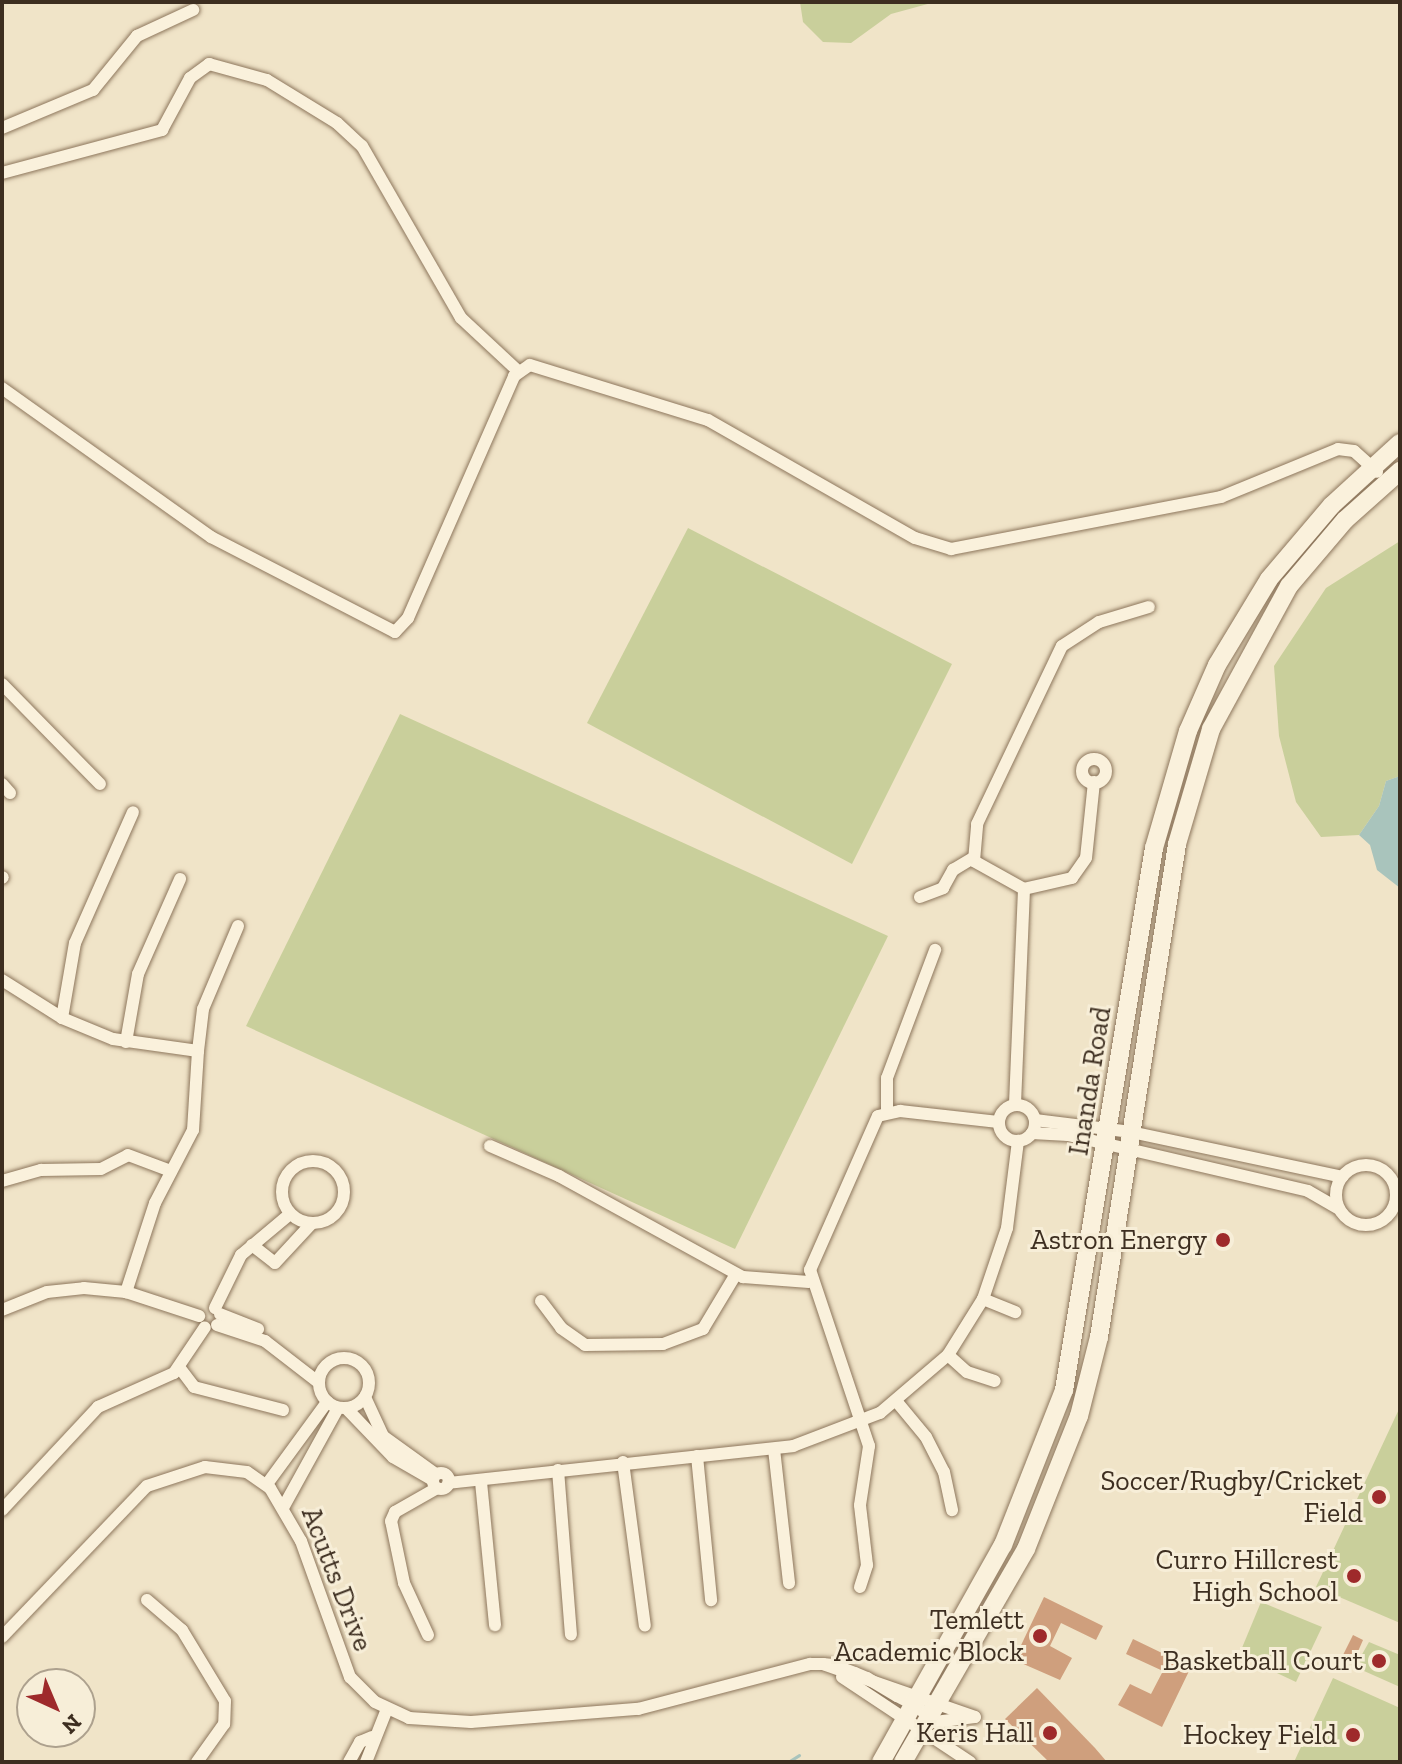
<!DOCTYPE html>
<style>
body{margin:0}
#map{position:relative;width:1402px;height:1764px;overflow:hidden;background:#f0e4c8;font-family:"Zilla Slab",serif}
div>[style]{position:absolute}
.green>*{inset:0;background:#c9cf9b}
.water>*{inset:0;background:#a9c4bc}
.stream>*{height:3px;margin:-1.5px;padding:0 1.5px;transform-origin:1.5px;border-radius:1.5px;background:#a9c4bc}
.building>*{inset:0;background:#cf9f7d}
.roads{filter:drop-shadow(0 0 2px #8d765c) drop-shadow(0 0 2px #8d765c)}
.street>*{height:12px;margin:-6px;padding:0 6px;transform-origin:6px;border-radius:6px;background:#faf1dc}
.street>.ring{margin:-6px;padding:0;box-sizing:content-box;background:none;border:12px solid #faf1dc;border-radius:50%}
.secondary>*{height:18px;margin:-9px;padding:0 9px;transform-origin:9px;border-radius:9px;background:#faf1dc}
.dots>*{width:22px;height:22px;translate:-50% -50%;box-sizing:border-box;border:4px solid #f7eed8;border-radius:50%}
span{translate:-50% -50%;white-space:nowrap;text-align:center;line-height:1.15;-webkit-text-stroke:6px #f7eed8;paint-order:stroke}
.street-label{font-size:28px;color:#3d2e20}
.poi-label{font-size:28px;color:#3d2e20}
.right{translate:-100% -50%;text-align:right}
.frame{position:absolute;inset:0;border:4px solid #3d2e20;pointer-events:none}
.north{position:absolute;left:16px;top:1668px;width:80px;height:80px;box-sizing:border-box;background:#f7eed8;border:2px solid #ada18e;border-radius:50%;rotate:136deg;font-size:22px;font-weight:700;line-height:32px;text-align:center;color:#3d2e20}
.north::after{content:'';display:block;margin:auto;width:28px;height:36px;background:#9e2a2b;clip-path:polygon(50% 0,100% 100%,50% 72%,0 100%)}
</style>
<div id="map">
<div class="green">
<i style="clip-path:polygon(800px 2px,935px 2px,891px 14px,851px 43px,823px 42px,803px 22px)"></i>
<i style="clip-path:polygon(688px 528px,952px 664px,852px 864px,587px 723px)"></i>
<i style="clip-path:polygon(1400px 541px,1400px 776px,1386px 781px,1379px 806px,1359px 835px,1321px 837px,1296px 802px,1279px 736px,1274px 666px,1326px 588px)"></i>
<i style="clip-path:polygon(400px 714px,888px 936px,735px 1249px,246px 1026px)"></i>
<i style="clip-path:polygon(1400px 1407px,1400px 1623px,1316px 1587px)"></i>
<i style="clip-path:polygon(1261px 1602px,1322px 1627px,1296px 1682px,1239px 1655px)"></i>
<i style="clip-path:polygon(1369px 1642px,1400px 1655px,1400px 1687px,1355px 1667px)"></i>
<i style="clip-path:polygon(1333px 1678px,1400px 1708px,1400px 1762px,1294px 1762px)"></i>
</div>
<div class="water">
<i style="clip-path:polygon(1400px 776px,1400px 888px,1377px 870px,1370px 845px,1359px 835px,1379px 806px,1386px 781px)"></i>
</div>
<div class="stream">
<i style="left:788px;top:1762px;width:13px;rotate:-32deg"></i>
</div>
<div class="building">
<i style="clip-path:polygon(1044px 1597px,1103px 1626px,1096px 1640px,1061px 1623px,1050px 1646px,1072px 1658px,1060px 1680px,1014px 1660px)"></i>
<i style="clip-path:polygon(1353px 1635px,1363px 1640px,1353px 1663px,1341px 1659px)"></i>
<i style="clip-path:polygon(1133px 1639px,1191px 1667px,1162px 1727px,1118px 1705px,1130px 1684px,1151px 1694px,1163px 1671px,1126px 1654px)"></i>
<i style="clip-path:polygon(1037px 1688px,1095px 1748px,1107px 1762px,1049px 1762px,1005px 1719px)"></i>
</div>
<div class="roads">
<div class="street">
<i style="left:2px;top:128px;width:99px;rotate:-22.7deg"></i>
<i style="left:93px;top:90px;width:70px;rotate:-50.8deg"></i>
<i style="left:137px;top:36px;width:62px;rotate:-24.9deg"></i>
<i style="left:2px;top:173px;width:166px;rotate:-15deg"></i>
<i style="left:162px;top:130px;width:59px;rotate:-61.7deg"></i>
<i style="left:190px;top:78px;width:24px;rotate:-36deg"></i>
<i style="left:209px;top:64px;width:60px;rotate:15.4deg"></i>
<i style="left:267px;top:80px;width:82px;rotate:31.6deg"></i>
<i style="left:337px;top:123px;width:34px;rotate:43deg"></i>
<i style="left:362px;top:146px;width:198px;rotate:60.1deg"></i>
<i style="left:461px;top:318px;width:76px;rotate:42.9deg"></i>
<i style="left:2px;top:388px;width:257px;rotate:35.5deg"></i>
<i style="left:211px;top:537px;width:207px;rotate:27.3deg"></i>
<i style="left:395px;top:632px;width:19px;rotate:-47deg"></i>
<i style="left:408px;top:618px;width:264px;rotate:-66.3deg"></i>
<i style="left:514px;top:376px;width:19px;rotate:-35deg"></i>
<i style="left:530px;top:365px;width:186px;rotate:17.2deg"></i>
<i style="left:708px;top:420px;width:238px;rotate:29.7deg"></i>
<i style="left:915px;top:538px;width:38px;rotate:17deg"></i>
<i style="left:951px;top:549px;width:275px;rotate:-10.9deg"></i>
<i style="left:1221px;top:497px;width:126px;rotate:-22.3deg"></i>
<i style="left:1338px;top:449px;width:16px;rotate:7deg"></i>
<i style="left:1354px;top:451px;width:31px;rotate:42deg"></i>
<i style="left:2px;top:684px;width:140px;rotate:45.6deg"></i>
<i class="ring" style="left:1082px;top:759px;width:12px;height:12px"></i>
<i style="left:1094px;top:782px;width:76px;rotate:96deg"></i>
<i style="left:1086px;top:858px;width:24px;rotate:125deg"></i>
<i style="left:1072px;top:878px;width:49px;rotate:167.1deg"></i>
<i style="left:1024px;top:889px;width:57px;rotate:-150.8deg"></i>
<i style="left:974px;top:861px;width:37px;rotate:-85deg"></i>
<i style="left:977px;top:824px;width:197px;rotate:-64.5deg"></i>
<i style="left:1062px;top:646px;width:44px;rotate:-33deg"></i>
<i style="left:1099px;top:622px;width:52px;rotate:-16.7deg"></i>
<i style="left:2px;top:784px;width:12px;rotate:48deg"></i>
<i style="left:2px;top:878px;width:1px;rotate:-45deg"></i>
<i style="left:920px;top:897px;width:25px;rotate:-21deg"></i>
<i style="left:943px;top:888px;width:21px;rotate:-61deg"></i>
<i style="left:953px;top:870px;width:23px;rotate:-31deg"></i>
<i style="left:2px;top:980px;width:71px;rotate:32.3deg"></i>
<i style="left:62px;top:1018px;width:55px;rotate:22.4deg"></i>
<i style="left:113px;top:1039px;width:86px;rotate:8deg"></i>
<i style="left:198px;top:1051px;width:79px;rotate:93.6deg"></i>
<i style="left:193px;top:1130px;width:82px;rotate:117.5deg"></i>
<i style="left:155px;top:1203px;width:94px;rotate:108deg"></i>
<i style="left:62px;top:1018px;width:76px;rotate:-80.2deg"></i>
<i style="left:75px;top:943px;width:143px;rotate:-66.1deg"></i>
<i style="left:126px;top:1042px;width:69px;rotate:-80deg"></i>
<i style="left:138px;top:974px;width:104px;rotate:-66.1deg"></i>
<i style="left:198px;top:1051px;width:42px;rotate:-83.2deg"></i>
<i style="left:203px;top:1009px;width:90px;rotate:-67.1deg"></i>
<i style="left:1015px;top:1104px;width:215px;rotate:-87.6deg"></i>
<i class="ring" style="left:999px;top:1105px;width:24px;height:24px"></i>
<i style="left:887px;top:1112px;width:34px;rotate:-90deg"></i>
<i style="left:887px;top:1078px;width:137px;rotate:-69.4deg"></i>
<i style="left:1035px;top:1120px;width:97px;rotate:7.1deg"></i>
<i style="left:1131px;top:1132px;width:216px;rotate:12deg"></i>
<i style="left:1032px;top:1133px;width:36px;rotate:3deg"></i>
<i style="left:1068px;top:1135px;width:246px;rotate:13.1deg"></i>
<i style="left:1308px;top:1191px;width:34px;rotate:30deg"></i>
<i style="left:490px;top:1146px;width:75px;rotate:23.5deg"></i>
<i style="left:559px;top:1176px;width:210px;rotate:28.8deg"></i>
<i style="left:743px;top:1277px;width:66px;rotate:4.3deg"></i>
<i class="ring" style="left:282px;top:1161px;width:50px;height:50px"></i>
<i class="ring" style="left:1336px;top:1165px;width:48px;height:48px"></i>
<i style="left:2px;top:1181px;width:41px;rotate:-15.8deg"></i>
<i style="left:41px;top:1170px;width:60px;rotate:-1deg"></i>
<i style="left:101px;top:1169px;width:30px;rotate:-27deg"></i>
<i style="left:128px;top:1155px;width:46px;rotate:20.4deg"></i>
<i style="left:252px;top:1245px;width:29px;rotate:38deg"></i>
<i style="left:275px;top:1263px;width:54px;rotate:-47.2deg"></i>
<i style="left:983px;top:1299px;width:35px;rotate:22deg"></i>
<i style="left:541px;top:1301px;width:34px;rotate:53deg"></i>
<i style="left:561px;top:1328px;width:29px;rotate:35deg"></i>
<i style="left:585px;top:1345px;width:78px;rotate:-0.7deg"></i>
<i style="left:663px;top:1344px;width:43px;rotate:-20.6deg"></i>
<i style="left:703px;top:1329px;width:64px;rotate:-59deg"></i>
<i style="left:215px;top:1308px;width:59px;rotate:-63.9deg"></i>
<i style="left:241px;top:1255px;width:64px;rotate:-39.9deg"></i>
<i style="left:2px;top:1310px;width:48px;rotate:-21.8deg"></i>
<i style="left:47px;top:1292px;width:37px;rotate:-6deg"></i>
<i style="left:84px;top:1288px;width:42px;rotate:5.4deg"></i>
<i style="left:126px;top:1292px;width:77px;rotate:18.2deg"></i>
<i style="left:220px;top:1314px;width:41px;rotate:21.5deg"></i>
<i style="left:217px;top:1325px;width:51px;rotate:18.4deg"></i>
<i style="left:265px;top:1341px;width:67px;rotate:37.7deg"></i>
<i style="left:948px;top:1355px;width:25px;rotate:42deg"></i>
<i style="left:967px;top:1372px;width:29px;rotate:18deg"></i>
<i class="ring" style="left:319px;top:1358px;width:38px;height:38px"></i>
<i style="left:179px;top:1367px;width:25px;rotate:53deg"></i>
<i style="left:194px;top:1387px;width:92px;rotate:14.5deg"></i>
<i style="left:365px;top:1397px;width:43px;rotate:65.2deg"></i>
<i style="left:383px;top:1436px;width:62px;rotate:35.8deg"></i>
<i style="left:897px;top:1402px;width:45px;rotate:50.4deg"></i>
<i style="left:926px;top:1437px;width:39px;rotate:63deg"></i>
<i style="left:944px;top:1472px;width:39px;rotate:78deg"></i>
<i style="left:346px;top:1408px;width:68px;rotate:46.2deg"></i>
<i style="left:393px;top:1457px;width:46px;rotate:29.9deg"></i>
<i style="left:774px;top:1449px;width:135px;rotate:83.6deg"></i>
<i style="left:697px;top:1456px;width:145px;rotate:84.4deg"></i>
<i style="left:623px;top:1462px;width:165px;rotate:82.4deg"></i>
<i style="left:558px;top:1470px;width:165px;rotate:85.5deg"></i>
<i class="ring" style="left:433px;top:1473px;width:4px;height:4px"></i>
<i style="left:481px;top:1482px;width:144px;rotate:84.4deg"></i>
<i style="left:448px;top:1483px;width:347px;rotate:-6.1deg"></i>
<i style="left:793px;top:1446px;width:93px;rotate:-20.8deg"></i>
<i style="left:880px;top:1413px;width:89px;rotate:-40.5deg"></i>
<i style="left:948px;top:1355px;width:66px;rotate:-58deg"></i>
<i style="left:983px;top:1299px;width:75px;rotate:-71.3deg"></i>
<i style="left:1007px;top:1228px;width:88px;rotate:-82.8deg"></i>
<i style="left:267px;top:1484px;width:102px;rotate:-53.8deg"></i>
<i style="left:284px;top:1506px;width:112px;rotate:-61.1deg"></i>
<i style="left:2px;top:1510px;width:141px;rotate:-47deg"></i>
<i style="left:98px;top:1407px;width:83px;rotate:-24.1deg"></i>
<i style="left:174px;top:1373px;width:55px;rotate:-56deg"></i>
<i style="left:860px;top:1587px;width:23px;rotate:-72deg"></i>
<i style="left:867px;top:1565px;width:60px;rotate:-96.7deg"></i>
<i style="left:860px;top:1505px;width:60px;rotate:-81.3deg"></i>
<i style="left:869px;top:1446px;width:186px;rotate:-108.5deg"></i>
<i style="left:810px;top:1270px;width:168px;rotate:-66.2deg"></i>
<i style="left:878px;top:1116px;width:23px;rotate:-13deg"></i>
<i style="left:900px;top:1111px;width:99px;rotate:6.4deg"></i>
<i style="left:147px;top:1600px;width:46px;rotate:40.6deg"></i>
<i style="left:182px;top:1630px;width:83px;rotate:58.8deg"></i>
<i style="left:225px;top:1701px;width:23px;rotate:92deg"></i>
<i style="left:224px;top:1724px;width:47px;rotate:125.4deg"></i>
<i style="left:428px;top:1635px;width:57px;rotate:-114.8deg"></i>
<i style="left:404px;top:1583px;width:63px;rotate:-101.8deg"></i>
<i style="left:391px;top:1521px;width:10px;rotate:-66deg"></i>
<i style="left:395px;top:1512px;width:48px;rotate:-29.7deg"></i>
<i style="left:2px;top:1637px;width:209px;rotate:-46.2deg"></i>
<i style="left:147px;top:1486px;width:61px;rotate:-18.1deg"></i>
<i style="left:205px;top:1467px;width:42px;rotate:6.8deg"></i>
<i style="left:247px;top:1472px;width:28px;rotate:35deg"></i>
<i style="left:270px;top:1488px;width:61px;rotate:59.7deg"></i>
<i style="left:301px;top:1541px;width:145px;rotate:70.2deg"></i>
<i style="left:350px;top:1677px;width:35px;rotate:45deg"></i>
<i style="left:375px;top:1702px;width:38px;rotate:25deg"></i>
<i style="left:409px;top:1718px;width:62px;rotate:3.7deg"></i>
<i style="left:471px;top:1722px;width:168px;rotate:-4.5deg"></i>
<i style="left:638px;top:1709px;width:178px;rotate:-14.7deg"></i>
<i style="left:810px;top:1664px;width:13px"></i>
<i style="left:823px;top:1664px;width:10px;rotate:6deg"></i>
<i style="left:833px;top:1665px;width:23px;rotate:20deg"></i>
<i style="left:855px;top:1673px;width:13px;rotate:23deg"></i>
<i style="left:867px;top:1678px;width:35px;rotate:31deg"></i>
<i style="left:897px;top:1696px;width:20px;rotate:27deg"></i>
<i style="left:915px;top:1705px;width:26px;rotate:40deg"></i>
<i style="left:935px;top:1722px;width:40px;rotate:-7.1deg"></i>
<i style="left:975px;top:1717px;width:161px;rotate:-160.8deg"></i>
<i style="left:842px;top:1677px;width:154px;rotate:33.6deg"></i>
<i style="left:349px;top:1762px;width:23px;rotate:-61deg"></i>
<i style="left:360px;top:1742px;width:13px;rotate:-23deg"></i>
<i style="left:366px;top:1762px;width:57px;rotate:-68.4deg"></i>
</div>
<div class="secondary">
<i style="left:881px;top:1762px;width:249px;rotate:-60.7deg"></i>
<i style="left:1003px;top:1545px;width:167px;rotate:-68.5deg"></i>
<i style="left:1064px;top:1390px;width:549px;rotate:-80.57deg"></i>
<i style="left:1154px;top:848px;width:122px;rotate:-73.8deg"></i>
<i style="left:1188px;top:731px;width:72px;rotate:-66.3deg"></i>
<i style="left:1217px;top:665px;width:100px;rotate:-58.8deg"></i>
<i style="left:1269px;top:579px;width:97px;rotate:-49.6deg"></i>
<i style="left:1332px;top:505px;width:92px;rotate:-42.4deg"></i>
<i style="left:903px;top:1762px;width:246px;rotate:-60deg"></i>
<i style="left:1026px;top:1549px;width:143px;rotate:-68.3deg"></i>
<i style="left:1079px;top:1416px;width:81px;rotate:-75.8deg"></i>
<i style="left:1099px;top:1337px;width:499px;rotate:-81deg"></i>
<i style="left:1177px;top:844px;width:120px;rotate:-73.5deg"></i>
<i style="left:1211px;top:729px;width:163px;rotate:-61.4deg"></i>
<i style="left:1289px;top:586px;width:87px;rotate:-49.7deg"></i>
<i style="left:1345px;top:520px;width:74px;rotate:-41.7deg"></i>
</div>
</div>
<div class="dots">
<i style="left:1223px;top:1240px;background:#9e2a2b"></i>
<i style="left:1379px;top:1497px;background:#9e2a2b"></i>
<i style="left:1354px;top:1576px;background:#9e2a2b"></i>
<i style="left:1040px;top:1636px;background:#9e2a2b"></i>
<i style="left:1379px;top:1661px;background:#9e2a2b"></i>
<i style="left:1050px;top:1733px;background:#9e2a2b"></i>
<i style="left:1353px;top:1735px;background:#9e2a2b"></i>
</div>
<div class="street-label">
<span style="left:1090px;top:1081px;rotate:-81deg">Inanda Road</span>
<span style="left:337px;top:1579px;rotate:69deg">Acutts Drive</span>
</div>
<div class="poi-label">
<span class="right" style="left:1207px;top:1240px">Astron Energy</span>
<span class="right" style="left:1363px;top:1497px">Soccer/Rugby/Cricket<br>Field</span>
<span class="right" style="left:1338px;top:1576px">Curro Hillcrest<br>High School</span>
<span class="right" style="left:1024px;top:1636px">Temlett<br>Academic Block</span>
<span class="right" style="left:1363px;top:1661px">Basketball Court</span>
<span class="right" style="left:1034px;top:1733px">Keris Hall</span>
<span class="right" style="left:1337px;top:1735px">Hockey Field</span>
</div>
<div class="frame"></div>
<div class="north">N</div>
</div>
